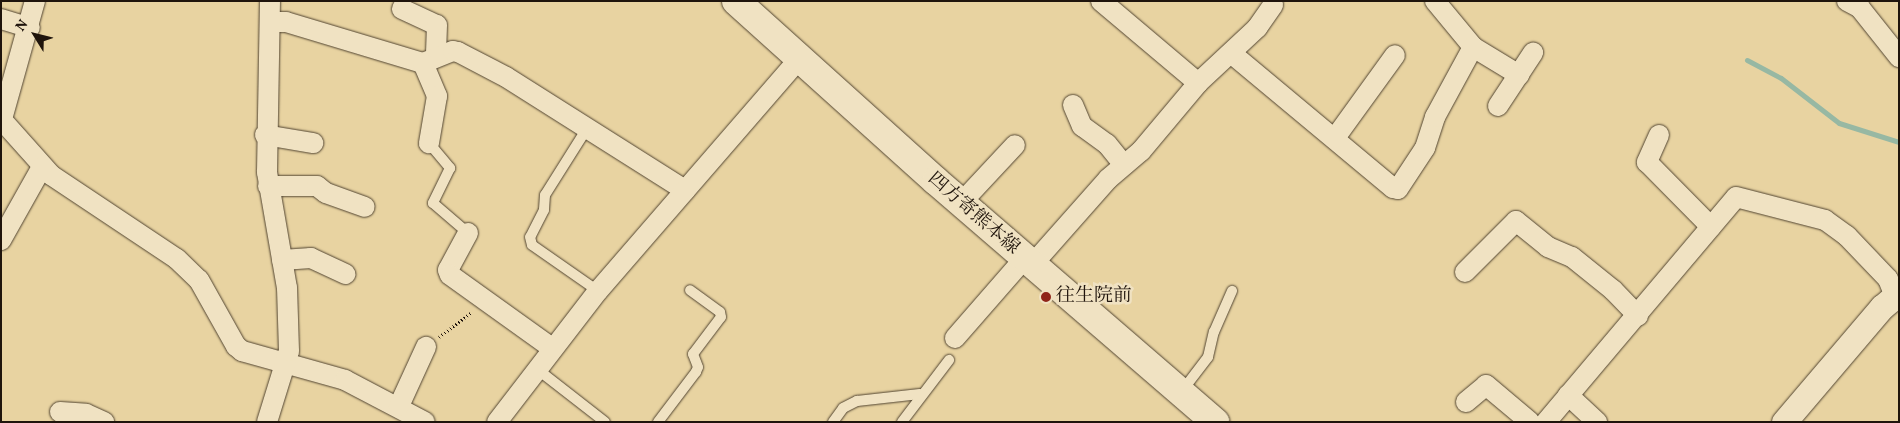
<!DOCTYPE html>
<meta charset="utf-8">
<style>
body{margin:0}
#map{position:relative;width:1900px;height:423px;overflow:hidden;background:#e8d3a1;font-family:Vollkorn,"Noto Serif JP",serif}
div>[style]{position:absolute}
.stream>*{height:5px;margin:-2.5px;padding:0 2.5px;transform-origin:2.5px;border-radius:2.5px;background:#97b8a3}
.path>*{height:3px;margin-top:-1.5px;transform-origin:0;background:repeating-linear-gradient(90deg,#1f140c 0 1px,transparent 0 3.5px)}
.roads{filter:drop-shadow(0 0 1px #514431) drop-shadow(0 0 1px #514431)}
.service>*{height:10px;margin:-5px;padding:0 5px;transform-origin:5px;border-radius:5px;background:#f0e2c2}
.minor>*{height:20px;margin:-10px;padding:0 10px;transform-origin:10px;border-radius:10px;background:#f0e2c2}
.tertiary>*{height:25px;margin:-12.5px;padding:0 12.5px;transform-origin:12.5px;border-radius:12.5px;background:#f0e2c2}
.secondary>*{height:28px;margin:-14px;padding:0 14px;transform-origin:14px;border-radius:14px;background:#f0e2c2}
.dots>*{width:14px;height:14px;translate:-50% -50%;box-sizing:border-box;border:2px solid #f0e2c2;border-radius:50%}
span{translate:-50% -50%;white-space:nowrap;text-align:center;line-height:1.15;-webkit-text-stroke:5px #f0e2c2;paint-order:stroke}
.street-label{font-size:19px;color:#1f140c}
.poi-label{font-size:19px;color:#1f140c}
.left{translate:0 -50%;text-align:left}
.frame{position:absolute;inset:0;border:2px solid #1f140c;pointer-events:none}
.north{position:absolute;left:10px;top:10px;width:50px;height:50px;-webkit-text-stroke:4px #f0e2c2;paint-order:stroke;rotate:306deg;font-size:14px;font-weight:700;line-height:20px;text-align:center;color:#1f140c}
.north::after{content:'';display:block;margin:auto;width:18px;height:22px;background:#1f140c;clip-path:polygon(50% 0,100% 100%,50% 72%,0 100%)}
</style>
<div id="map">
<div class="stream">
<i style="left:1747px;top:60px;width:38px;rotate:28deg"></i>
<i style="left:1781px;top:78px;width:73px;rotate:37.8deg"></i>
<i style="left:1839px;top:123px;width:63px;rotate:17.6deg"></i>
</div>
<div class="path">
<i style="left:439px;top:337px;width:41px;rotate:-37.1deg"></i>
</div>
<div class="roads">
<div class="service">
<i style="left:586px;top:130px;width:77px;rotate:122.2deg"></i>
<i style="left:545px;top:195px;width:15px;rotate:94deg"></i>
<i style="left:544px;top:210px;width:30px;rotate:117deg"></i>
<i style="left:530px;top:237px;width:8px;rotate:76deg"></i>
<i style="left:532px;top:245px;width:80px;rotate:34.9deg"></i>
<i style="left:429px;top:143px;width:33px;rotate:50deg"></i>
<i style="left:450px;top:168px;width:39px;rotate:116deg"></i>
<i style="left:433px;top:203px;width:46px;rotate:40.6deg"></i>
<i style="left:537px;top:369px;width:86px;rotate:37.9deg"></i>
<i style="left:1182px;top:391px;width:43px;rotate:-52.6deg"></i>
<i style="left:1208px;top:357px;width:26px;rotate:-77deg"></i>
<i style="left:1214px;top:332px;width:45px;rotate:-66.3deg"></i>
<i style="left:658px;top:422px;width:63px;rotate:-52.8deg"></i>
<i style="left:696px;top:372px;width:5px;rotate:-68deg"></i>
<i style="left:698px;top:367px;width:14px;rotate:-111deg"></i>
<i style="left:693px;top:354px;width:46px;rotate:-52.9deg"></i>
<i style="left:721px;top:317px;width:5px;rotate:-101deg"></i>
<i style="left:720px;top:312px;width:37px;rotate:-144deg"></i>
<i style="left:833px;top:422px;width:17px;rotate:-54deg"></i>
<i style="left:843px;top:408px;width:16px;rotate:-27deg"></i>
<i style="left:857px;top:401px;width:63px;rotate:-6.3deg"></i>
<i style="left:902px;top:422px;width:78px;rotate:-52.8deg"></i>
</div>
<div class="minor">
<i style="left:1101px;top:1px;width:127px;rotate:40.2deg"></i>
<i style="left:1435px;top:1px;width:60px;rotate:50.4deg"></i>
<i style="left:1473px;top:47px;width:54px;rotate:31.3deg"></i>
<i style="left:1847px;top:1px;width:15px;rotate:28deg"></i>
<i style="left:1860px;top:8px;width:63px;rotate:51.5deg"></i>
<i style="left:402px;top:9px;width:38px;rotate:25deg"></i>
<i style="left:437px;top:25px;width:31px;rotate:92deg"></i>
<i style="left:1px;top:19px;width:30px;rotate:17deg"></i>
<i style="left:271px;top:22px;width:15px"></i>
<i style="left:286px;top:22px;width:143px;rotate:16.7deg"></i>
<i style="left:423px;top:63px;width:32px;rotate:-22deg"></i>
<i style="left:453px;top:51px;width:5px;rotate:11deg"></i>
<i style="left:458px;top:52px;width:54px;rotate:27.5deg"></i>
<i style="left:506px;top:77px;width:212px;rotate:32.3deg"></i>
<i style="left:1231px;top:53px;width:211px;rotate:39.8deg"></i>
<i style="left:1393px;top:188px;width:5px;rotate:11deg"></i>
<i style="left:1398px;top:189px;width:49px;rotate:-56.6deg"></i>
<i style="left:1425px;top:148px;width:33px;rotate:-72deg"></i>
<i style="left:1435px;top:117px;width:80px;rotate:-61.5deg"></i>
<i style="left:423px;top:63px;width:36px;rotate:67deg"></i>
<i style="left:437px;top:96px;width:48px;rotate:99.7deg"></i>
<i style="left:1073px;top:105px;width:23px;rotate:67deg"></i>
<i style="left:1082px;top:126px;width:31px;rotate:36deg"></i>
<i style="left:1107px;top:144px;width:27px;rotate:51deg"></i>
<i style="left:1498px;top:106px;width:64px;rotate:-56.6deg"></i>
<i style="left:1px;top:119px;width:75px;rotate:48.2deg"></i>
<i style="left:51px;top:175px;width:151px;rotate:33.7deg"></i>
<i style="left:177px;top:259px;width:30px;rotate:44deg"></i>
<i style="left:199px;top:280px;width:76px;rotate:60.7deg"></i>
<i style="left:236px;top:346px;width:8px;rotate:40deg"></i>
<i style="left:242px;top:351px;width:107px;rotate:15.7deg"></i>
<i style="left:345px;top:380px;width:90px;rotate:27.7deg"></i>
<i style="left:2px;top:119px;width:123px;rotate:-74.4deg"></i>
<i style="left:265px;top:135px;width:49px;rotate:9.5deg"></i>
<i style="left:1659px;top:135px;width:30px;rotate:114deg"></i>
<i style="left:1647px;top:162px;width:91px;rotate:45.4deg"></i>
<i style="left:1335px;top:138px;width:102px;rotate:-54.1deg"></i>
<i style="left:268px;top:186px;width:49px"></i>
<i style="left:317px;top:186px;width:11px;rotate:38deg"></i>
<i style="left:326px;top:193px;width:41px;rotate:19.7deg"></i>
<i style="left:961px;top:203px;width:79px;rotate:-47deg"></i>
<i style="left:468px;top:233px;width:42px;rotate:118.4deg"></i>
<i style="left:448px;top:270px;width:5px;rotate:68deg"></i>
<i style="left:450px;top:275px;width:125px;rotate:35.6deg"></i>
<i style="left:1px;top:240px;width:84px;rotate:-60.7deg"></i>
<i style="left:282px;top:260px;width:29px;rotate:-4deg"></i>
<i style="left:311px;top:258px;width:38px;rotate:25deg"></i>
<i style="left:1032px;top:265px;width:115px;rotate:-48.5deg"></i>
<i style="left:1108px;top:179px;width:43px;rotate:-40.3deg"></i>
<i style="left:1141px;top:151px;width:89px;rotate:-50deg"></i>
<i style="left:1198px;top:83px;width:81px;rotate:-43deg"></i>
<i style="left:1257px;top:28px;width:28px;rotate:-55deg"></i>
<i style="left:1465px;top:272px;width:72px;rotate:-45deg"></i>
<i style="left:1516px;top:221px;width:41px;rotate:39.1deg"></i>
<i style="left:1548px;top:247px;width:26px;rotate:23deg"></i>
<i style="left:1572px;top:257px;width:53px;rotate:38.8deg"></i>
<i style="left:1613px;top:290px;width:36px;rotate:46deg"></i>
<i style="left:955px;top:338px;width:105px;rotate:-48.9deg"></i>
<i style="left:1568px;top:395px;width:40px;rotate:43deg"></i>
<i style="left:1466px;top:402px;width:26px;rotate:-40deg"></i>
<i style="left:1486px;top:385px;width:57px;rotate:40.1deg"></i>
<i style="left:399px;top:406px;width:65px;rotate:-65.4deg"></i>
<i style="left:60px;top:412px;width:26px;rotate:4deg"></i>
<i style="left:86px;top:414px;width:20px;rotate:24deg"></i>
<i style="left:267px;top:422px;width:74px;rotate:-72.8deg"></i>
<i style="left:289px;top:351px;width:63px;rotate:-91.8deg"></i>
<i style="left:287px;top:288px;width:118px;rotate:-99.8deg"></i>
<i style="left:267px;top:172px;width:171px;rotate:-89deg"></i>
<i style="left:497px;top:422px;width:165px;rotate:-52.4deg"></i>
<i style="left:598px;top:291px;width:308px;rotate:-49.1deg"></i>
<i style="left:1546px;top:422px;width:294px;rotate:-49.8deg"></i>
<i style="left:1736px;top:197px;width:92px;rotate:14.5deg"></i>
<i style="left:1825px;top:220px;width:27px;rotate:36deg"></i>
<i style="left:1847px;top:236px;width:59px;rotate:46.4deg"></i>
<i style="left:1888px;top:279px;width:18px;rotate:68deg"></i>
<i style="left:1895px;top:296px;width:4px;rotate:14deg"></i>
</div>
<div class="tertiary">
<i style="left:1784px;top:422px;width:151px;rotate:-49.6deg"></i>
<i style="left:1882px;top:307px;width:17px;rotate:-40deg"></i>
</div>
<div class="secondary">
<i style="left:736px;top:1px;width:269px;rotate:42deg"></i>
<i style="left:936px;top:181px;width:369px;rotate:40.8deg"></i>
</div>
</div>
<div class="dots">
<i style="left:1046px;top:297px;background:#8f2418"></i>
</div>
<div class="street-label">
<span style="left:973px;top:214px;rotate:41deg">四方寄熊本線</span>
</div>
<div class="poi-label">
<span class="left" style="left:1056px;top:297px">往生院前</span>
</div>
<div class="frame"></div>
<div class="north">N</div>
</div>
